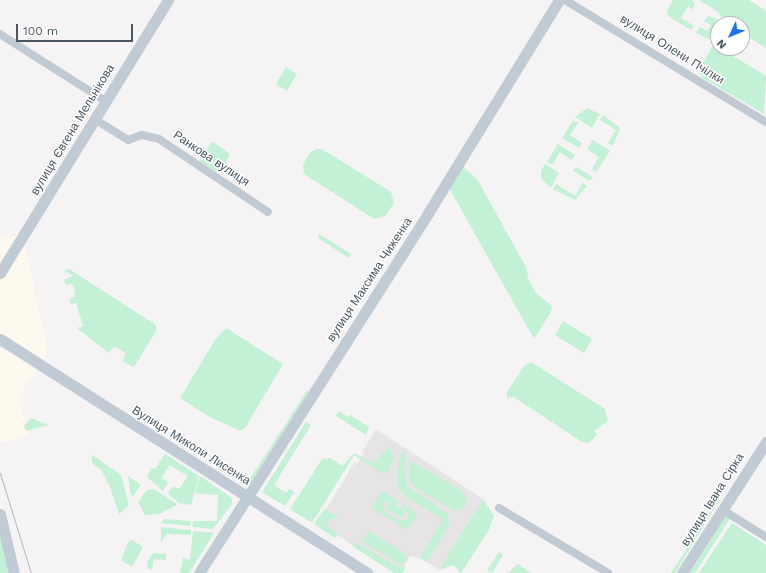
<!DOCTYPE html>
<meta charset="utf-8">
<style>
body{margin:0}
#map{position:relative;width:766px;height:573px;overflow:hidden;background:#f5f3f3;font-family:"Work Sans",sans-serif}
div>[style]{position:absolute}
.commercial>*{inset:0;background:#fdf9ef}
.education>*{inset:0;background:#e6e4e5}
.green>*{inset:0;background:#c3f1d5}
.street>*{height:8px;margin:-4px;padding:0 4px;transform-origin:4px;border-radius:4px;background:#c1cad2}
.secondary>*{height:11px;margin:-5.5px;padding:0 5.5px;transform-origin:5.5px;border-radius:5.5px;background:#c1cbd6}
.tram>*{height:1px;margin:-0.5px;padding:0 0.5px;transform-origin:0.5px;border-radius:0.5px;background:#b5b8bd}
span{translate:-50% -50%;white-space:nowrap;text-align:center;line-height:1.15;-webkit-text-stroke:3px #fff;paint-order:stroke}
.street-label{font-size:12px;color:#4a5661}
.north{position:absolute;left:710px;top:16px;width:40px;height:40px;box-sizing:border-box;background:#fff;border:1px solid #b7bbc0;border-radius:50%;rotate:226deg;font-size:11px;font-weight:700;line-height:16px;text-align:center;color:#4a5661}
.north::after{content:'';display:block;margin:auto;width:14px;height:18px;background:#1a73e8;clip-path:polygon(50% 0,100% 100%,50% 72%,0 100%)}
.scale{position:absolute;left:16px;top:24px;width:117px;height:18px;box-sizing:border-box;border:2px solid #4a5661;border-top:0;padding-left:5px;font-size:12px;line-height:14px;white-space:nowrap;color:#4a5661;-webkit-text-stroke:3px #fff;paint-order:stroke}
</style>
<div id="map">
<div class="commercial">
<i style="clip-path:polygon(22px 234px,48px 352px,18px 397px,29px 435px,0 443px,0 240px)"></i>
</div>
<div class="education">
<i style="clip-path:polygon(376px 429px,483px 499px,439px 570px,420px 558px,410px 556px,400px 573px,394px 573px,318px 522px,355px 462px,357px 464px,364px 453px,362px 452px)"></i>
</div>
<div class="green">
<i style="clip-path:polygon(673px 0,692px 0,695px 4px,692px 13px,692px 9px,688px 6px,681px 18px,694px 26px,691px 30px,668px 16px,667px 11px)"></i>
<i style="clip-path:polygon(699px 0,749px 0,766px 11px,766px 48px,742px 33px,742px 24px,728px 24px,717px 11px)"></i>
<i style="clip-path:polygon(708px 16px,717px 19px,719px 24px,712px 38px,708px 39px,696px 33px,700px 27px,707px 31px,711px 25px,704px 21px)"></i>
<i style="clip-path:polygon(718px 37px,718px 48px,731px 48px,728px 53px,766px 76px,764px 114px,701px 77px,699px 70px)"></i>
<i style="clip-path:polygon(286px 67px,297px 74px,287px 91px,276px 84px)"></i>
<i style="clip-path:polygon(587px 108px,600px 114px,592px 128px,575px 117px)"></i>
<i style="clip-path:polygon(603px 115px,620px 128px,613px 146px,608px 143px,616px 130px,600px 120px)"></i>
<i style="clip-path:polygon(573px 120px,578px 123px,570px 135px,582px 143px,579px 148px,562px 138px)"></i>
<i style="clip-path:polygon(593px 140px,610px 151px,596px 172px,592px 169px,599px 157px,587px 149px)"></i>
<i style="clip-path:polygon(212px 141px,230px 154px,223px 169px,216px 172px,199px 161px)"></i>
<i style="clip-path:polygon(558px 144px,575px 155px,572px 160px,560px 152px,552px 165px,547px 162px)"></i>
<i style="clip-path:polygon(316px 149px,322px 149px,391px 192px,394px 203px,385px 216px,374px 219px,304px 174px,303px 164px,311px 152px)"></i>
<i style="clip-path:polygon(545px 164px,559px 173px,551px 188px,541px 179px,541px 171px)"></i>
<i style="clip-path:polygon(462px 166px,477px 179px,527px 269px,528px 278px,536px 293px,552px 306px,551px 312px,534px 339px,448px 186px)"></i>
<i style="clip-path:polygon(576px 167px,593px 177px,590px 181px,573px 171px)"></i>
<i style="clip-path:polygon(583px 183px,587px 186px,575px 200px,553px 189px,556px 184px,575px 196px)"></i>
<i style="clip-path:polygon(319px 234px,351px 254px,349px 258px,318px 238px)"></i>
<i style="clip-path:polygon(69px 269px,156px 325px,156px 331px,134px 367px,122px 361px,126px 353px,114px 346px,109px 353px,77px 328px,83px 326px,76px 303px,71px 304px,69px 299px,75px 297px,74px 288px,72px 284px,66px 285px,64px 280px,73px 276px,68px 272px,66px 273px,65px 270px)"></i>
<i style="clip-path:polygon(563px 321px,592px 339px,584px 353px,555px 335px)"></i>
<i style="clip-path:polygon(226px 328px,283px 364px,245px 428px,240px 431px,208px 416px,180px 398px,215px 340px)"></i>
<i style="clip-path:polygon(531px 362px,605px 409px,608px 421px,594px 431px,597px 435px,589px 443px,582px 442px,514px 397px,507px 398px,507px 392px,524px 366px)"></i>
<i style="clip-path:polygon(308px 389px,308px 393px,250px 484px,248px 482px)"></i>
<i style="clip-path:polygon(339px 411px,348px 417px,350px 415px,369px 427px,366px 435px,336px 416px)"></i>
<i style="clip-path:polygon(31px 418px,48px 425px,26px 431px,24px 426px)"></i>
<i style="clip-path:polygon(306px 422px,311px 425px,274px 485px,286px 493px,289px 489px,294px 492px,285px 506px,262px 492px)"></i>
<i style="clip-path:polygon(389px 446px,394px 457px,388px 472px,382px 473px,354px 455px,312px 523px,290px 509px,322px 459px,330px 458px,343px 466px,354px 453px,374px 463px)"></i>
<i style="clip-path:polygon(401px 452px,407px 456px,404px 463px,407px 486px,447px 513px,449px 525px,427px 562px,420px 558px,443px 520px,406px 497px,399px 489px,397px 479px)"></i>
<i style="clip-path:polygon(165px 454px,199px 476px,191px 505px,179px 503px,168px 494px,173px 486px,179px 489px,188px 476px,170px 465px,161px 478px,168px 482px,163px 491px,147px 477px,151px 468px,155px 469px)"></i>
<i style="clip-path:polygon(92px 455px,121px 475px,129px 505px,119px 514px,110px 487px,102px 471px,92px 463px)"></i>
<i style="clip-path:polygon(411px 461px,462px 491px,467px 498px,465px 506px,455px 511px,414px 487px,409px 480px,409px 463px)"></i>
<i style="clip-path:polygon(128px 476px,141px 485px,133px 496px,131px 495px)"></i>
<i style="clip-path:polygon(200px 476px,232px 498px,232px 504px,213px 529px,192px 527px,193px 521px,217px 521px,218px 495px,195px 493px)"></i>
<i style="clip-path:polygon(154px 489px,175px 503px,177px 505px,159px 514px,145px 515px,138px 502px,147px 490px)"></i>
<i style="clip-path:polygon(382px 491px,398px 501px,397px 504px,385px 501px,383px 507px,386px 513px,398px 520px,407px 520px,409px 514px,401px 507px,403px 504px,418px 514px,407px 530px,372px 508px)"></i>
<i style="clip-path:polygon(723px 494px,675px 573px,671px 573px,720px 496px)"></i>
<i style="clip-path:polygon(483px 499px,494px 516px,489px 530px,461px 573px,453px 565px,439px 570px)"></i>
<i style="clip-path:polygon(392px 503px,404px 511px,405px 516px,400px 517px,387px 509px,388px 504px)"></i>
<i style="clip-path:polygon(324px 509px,341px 519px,336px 518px,326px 521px,328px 527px,338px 533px,335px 538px,314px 524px)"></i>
<i style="clip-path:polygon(727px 514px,731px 517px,695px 573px,690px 573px)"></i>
<i style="clip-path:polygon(164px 519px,191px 521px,190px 526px,161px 523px)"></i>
<i style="clip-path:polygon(732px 523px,766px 545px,766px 573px,699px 573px)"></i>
<i style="clip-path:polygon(161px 527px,191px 530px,191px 535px,167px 534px,161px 543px)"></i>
<i style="clip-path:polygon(193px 531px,214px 533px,189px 573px,180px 573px,183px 558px,190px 560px)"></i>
<i style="clip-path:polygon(369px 531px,405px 554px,408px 561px,400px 564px,396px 562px,362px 541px)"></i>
<i style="clip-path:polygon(0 535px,11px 573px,0 573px)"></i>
<i style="clip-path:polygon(132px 540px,143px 547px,132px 567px,121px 560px,129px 541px)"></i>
<i style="clip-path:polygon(356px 543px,396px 566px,406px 567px,402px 573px,395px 573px,352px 546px)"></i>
<i style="clip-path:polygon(499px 552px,503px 555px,492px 573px,487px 570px)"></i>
<i style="clip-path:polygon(153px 553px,166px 554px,166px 560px,154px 559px,152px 570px,148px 568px,147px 562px)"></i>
<i style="clip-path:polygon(518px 564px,531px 573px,508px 573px)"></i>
</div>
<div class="street">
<i style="left:565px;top:0;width:235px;rotate:31.3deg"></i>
<i style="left:0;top:34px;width:125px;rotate:32.5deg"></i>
<i style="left:96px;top:120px;width:38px;rotate:32deg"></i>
<i style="left:128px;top:140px;width:15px;rotate:-20deg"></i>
<i style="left:142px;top:135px;width:17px;rotate:13deg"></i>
<i style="left:159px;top:139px;width:131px;rotate:33.8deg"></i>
<i style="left:499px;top:508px;width:127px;rotate:30.8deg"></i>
<i style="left:723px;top:510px;width:51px;rotate:32.1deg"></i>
</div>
<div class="secondary">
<i style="left:0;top:273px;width:321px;rotate:-58.4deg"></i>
<i style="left:0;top:339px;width:436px;rotate:32.5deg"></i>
<i style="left:0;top:514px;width:61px;rotate:76.7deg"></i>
<i style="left:199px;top:573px;width:427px;rotate:-57.5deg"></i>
<i style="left:428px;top:213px;width:250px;rotate:-58.4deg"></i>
<i style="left:682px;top:573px;width:156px;rotate:-57.3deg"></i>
</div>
<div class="tram">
<i style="left:0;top:473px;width:105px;rotate:72.8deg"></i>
</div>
<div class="street-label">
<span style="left:672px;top:50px;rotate:32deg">вулиця Олени Пчілки</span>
<span style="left:73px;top:130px;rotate:-59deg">вулиця Євгена Мельнікова</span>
<span style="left:211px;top:159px;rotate:34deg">Ранкова вулиця</span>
<span style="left:370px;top:280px;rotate:-57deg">вулиця Максима Чиженка</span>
<span style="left:191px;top:446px;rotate:32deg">Вулиця Миколи Лисенка</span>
<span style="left:713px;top:500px;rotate:-58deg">вулиця Івана Сірка</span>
</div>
<div class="north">N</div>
<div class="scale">100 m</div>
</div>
